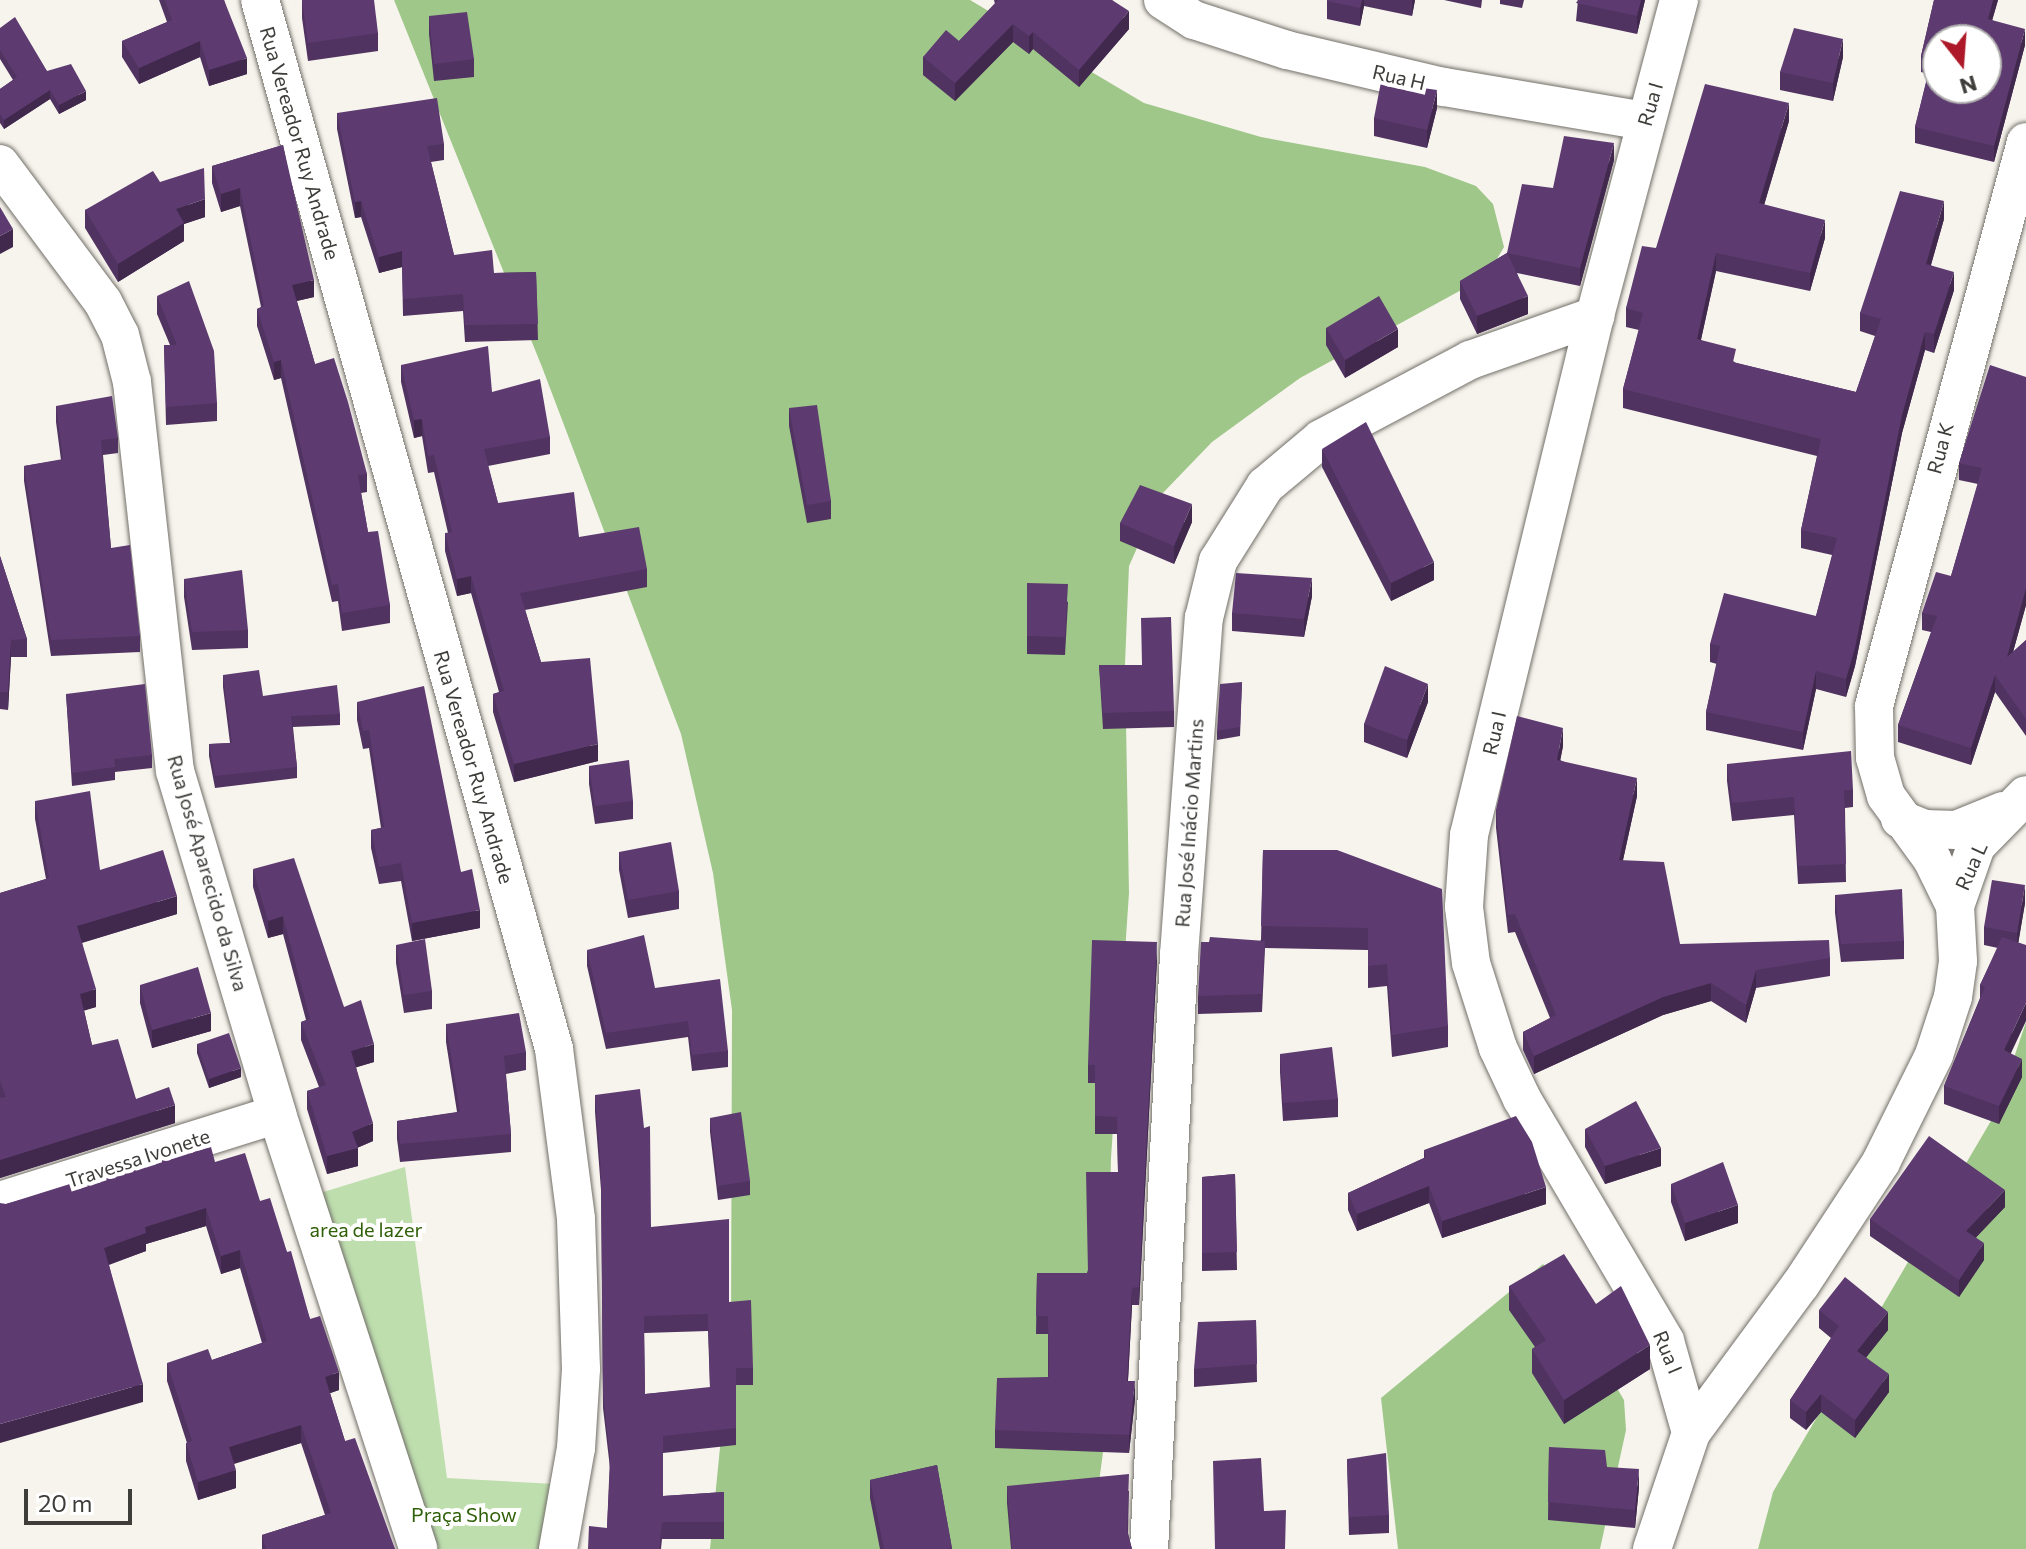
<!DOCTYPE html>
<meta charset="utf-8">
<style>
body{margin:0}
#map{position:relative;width:2026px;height:1549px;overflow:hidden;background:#f7f4ed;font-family:Commissioner,sans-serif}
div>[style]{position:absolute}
.green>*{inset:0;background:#bedeae}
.forest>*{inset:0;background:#9fc78a}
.roads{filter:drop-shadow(0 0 2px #726f69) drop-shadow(0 0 2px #726f69)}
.street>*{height:38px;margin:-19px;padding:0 19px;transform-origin:19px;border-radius:19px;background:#fff}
.wall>*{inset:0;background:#503360}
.shaded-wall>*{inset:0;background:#41294e}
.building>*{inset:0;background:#5d3b70}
span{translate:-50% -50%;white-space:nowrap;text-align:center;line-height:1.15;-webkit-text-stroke:8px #fff;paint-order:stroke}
.street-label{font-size:20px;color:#3e3d3a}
.park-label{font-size:20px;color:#2f5f06}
.north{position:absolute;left:1922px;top:24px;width:80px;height:80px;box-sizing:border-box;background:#fff;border:2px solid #b2b1b0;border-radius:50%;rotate:163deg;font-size:22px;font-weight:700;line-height:32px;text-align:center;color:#3e3d3a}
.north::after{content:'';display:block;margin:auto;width:28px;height:36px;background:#ad1928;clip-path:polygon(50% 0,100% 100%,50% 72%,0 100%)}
.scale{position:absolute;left:24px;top:1489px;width:108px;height:36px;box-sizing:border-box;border:4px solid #3e3d3a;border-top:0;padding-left:10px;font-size:24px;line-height:28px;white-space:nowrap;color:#3e3d3a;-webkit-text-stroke:6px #fff;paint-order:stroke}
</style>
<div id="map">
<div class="green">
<i style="clip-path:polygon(405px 1167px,447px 1478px,555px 1484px,546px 1549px,425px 1549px,307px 1197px)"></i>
</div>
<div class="forest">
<i style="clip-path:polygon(394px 0,970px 0,1144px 103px,1261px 137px,1425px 167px,1476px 186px,1493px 204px,1504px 247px,1487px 276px,1300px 378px,1212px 442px,1160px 496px,1129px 566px,1125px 664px,1129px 893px,1111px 1158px,1104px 1445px,1090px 1549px,710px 1549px,731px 1336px,732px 1010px,713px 873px,681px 734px,542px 367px)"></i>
<i style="clip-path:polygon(2026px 1022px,2026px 1549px,1758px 1549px,1773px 1492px,1995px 1114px)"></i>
<i style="clip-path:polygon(1543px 1264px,1624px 1400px,1626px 1430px,1600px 1549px,1398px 1549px,1381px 1398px)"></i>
</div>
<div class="roads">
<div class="street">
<i style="left:260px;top:0;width:1089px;rotate:74.34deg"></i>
<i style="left:554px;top:1049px;width:171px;rotate:82.6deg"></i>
<i style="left:576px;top:1219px;width:150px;rotate:88.1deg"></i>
<i style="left:581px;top:1369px;width:79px;rotate:93.6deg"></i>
<i style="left:576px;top:1448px;width:103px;rotate:100.1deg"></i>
<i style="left:1163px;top:0;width:37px;rotate:33deg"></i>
<i style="left:1194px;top:20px;width:98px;rotate:17.9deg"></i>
<i style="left:1287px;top:50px;width:161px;rotate:13.3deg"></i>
<i style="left:1444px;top:87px;width:204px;rotate:9.6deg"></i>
<i style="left:1679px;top:0;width:327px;rotate:104.9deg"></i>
<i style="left:1595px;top:316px;width:534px;rotate:103.65deg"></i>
<i style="left:1469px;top:835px;width:72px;rotate:94deg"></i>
<i style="left:1464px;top:907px;width:56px;rotate:82.9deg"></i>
<i style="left:1471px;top:963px;width:89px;rotate:72.4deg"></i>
<i style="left:1498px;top:1048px;width:56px;rotate:64.8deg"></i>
<i style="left:1522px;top:1099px;width:281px;rotate:59.4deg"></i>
<i style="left:1665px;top:1341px;width:96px;rotate:74.2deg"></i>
<i style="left:0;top:164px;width:172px;rotate:53.3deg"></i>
<i style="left:103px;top:302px;width:37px;rotate:63deg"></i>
<i style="left:120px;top:335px;width:49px;rotate:75.7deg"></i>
<i style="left:132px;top:382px;width:391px;rotate:83.7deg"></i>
<i style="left:175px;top:771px;width:358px;rotate:73.4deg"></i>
<i style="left:277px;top:1114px;width:457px;rotate:72deg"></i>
<i style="left:1900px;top:819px;width:27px;rotate:22deg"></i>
<i style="left:1925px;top:829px;width:31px;rotate:2deg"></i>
<i style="left:1956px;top:830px;width:51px;rotate:-22deg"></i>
<i style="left:1955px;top:906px;width:64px;rotate:-70.7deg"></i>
<i style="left:1976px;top:846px;width:71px;rotate:-45.6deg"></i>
<i style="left:0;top:1201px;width:290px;rotate:-17.4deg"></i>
<i style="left:1149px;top:1549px;width:595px;rotate:-87.11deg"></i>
<i style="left:1179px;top:955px;width:338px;rotate:-85.8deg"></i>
<i style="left:1204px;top:618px;width:59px;rotate:-76.2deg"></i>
<i style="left:1218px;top:561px;width:89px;rotate:-57.9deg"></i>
<i style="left:1265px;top:486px;width:73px;rotate:-40deg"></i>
<i style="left:1321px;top:439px;width:169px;rotate:-27.9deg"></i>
<i style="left:1470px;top:360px;width:133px;rotate:-19.4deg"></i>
<i style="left:1652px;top:1549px;width:122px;rotate:-71.4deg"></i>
<i style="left:1691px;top:1433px;width:185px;rotate:-53.6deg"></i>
<i style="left:1801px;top:1284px;width:146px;rotate:-56.7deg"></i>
<i style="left:1881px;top:1162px;width:119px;rotate:-63.6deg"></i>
<i style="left:1934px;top:1055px;width:61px;rotate:-71.9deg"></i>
<i style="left:1953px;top:997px;width:36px;rotate:-82deg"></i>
<i style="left:1958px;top:961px;width:55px;rotate:-93.1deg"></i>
<i style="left:1955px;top:906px;width:52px;rotate:-116.1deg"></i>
<i style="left:1932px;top:859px;width:78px;rotate:-126.1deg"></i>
<i style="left:1886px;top:796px;width:40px;rotate:-106deg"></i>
<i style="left:1875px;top:758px;width:52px;rotate:-91.1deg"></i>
<i style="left:1874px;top:706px;width:584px;rotate:-74.92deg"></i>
</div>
</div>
<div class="wall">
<i style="clip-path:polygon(159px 0,224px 0,247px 74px,209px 86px,200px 57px,139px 84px,122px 57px,122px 41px,167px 22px)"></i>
<i style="clip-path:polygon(302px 0,378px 33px,378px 51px,308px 61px,302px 18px)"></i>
<i style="clip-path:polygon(994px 0,1112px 0,1129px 29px,1079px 87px,1033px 49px,1029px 54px,1013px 42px,955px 101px,923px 75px,923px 57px,959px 41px,995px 4px)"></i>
<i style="clip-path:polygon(1327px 0,1415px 0,1412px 16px,1364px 6px,1360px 26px,1327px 19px)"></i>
<i style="clip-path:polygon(1444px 0,1482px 0,1481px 8px)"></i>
<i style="clip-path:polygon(1500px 0,1524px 0,1522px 8px,1500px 4px)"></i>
<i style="clip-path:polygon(1578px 0,1645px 0,1637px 34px,1576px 21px)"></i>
<i style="clip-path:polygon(1934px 0,1998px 0,1992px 20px,2025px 45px,1994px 162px,1915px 143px,1915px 127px,1928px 74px,1921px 72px,1921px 56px)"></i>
<i style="clip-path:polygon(429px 16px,474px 59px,474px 77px,434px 81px,429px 34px)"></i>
<i style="clip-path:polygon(0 28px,47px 71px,86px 100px,59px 114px,50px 99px,4px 129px,0 123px,0 89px,13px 80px,0 59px)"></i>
<i style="clip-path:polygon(1843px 57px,1833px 101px,1780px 90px,1780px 72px)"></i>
<i style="clip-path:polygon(1437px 108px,1427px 148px,1374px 136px,1374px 118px)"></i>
<i style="clip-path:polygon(337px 113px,444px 144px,444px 160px,431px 162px,454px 255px,494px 273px,536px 272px,538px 340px,465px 342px,463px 311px,403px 316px,402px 267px,379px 273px,361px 217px,355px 218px,337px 129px)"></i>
<i style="clip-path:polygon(1789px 121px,1764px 205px,1825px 238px,1810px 291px,1716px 271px,1701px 340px,1736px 363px,1856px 392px,1875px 336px,1860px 331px,1860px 313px,1944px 219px,1931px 265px,1954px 290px,1934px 353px,1925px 350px,1902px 433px,1855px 666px,1846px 697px,1816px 689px,1803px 750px,1706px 730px,1706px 712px,1717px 664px,1710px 662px,1710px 644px,1816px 616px,1832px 555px,1801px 548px,1801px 530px,1817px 456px,1623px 408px,1623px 389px,1639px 330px,1626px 327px,1626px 308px,1656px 248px)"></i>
<i style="clip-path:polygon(283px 145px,314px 297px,297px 301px,315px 364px,367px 474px,367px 492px,361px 493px,368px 532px,390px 605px,390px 623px,342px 631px,338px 601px,332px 602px,281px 378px,274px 380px,257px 326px,257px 309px,261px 307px,240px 206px,221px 212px,212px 183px,212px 166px)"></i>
<i style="clip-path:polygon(1614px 160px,1580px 286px,1517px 273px,1528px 314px,1477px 334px,1460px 299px,1460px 281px,1507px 253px,1553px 188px)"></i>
<i style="clip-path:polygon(160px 182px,205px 217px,184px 224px,184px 241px,118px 282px,85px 228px,85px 210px)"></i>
<i style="clip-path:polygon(157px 296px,217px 403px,217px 421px,166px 425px,164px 345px,170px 345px,157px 314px)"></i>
<i style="clip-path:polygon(1326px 328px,1398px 347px,1345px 378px,1326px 345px)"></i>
<i style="clip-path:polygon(401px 365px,492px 392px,550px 437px,550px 454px,488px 466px,498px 503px,579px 537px,647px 569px,647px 587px,525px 610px,541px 662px,598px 761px,514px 782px,493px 712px,493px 694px,499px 692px,471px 593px,457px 596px,445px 551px,445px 533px,448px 533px,434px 472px,428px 473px,422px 436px,414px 438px,401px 382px)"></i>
<i style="clip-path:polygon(2026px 377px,2026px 605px,2013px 652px,2026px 640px,2026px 736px,1995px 692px,1971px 765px,1898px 742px,1898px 725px,1931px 632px,1922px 630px,1922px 613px,1951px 576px,1978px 484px,1959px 480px,1959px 463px)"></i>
<i style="clip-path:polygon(56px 406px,118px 438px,118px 453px,103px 455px,111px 548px,140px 636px,140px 652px,51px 656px,24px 481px,24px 466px,61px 460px,56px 422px)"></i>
<i style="clip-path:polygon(789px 408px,831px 501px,831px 519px,807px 523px,789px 426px)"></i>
<i style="clip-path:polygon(1322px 449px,1434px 580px,1391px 601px,1322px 467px)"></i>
<i style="clip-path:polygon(1192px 522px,1174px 564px,1120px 541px,1120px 523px)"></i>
<i style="clip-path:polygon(0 556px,27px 639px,27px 657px,11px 657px,8px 710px,0 709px)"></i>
<i style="clip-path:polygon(184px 579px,248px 630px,248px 648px,192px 650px,184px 597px)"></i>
<i style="clip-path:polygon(1027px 583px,1068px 602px,1065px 655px,1027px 654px)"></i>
<i style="clip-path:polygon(1312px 596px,1304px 637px,1232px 631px,1232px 613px)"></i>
<i style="clip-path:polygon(1099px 665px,1174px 711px,1174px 727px,1103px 729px)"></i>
<i style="clip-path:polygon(223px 675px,263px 696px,340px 714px,340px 725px,293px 727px,297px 767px,297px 778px,215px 788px,209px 756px,209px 744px,230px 743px,223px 687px)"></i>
<i style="clip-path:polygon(1242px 682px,1240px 736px,1217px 740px,1217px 731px)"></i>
<i style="clip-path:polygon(66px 694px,152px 755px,152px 768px,115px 772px,115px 780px,72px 786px)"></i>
<i style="clip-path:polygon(357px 702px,461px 872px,480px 928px,412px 941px,401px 881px,379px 884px,371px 848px,371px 830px,381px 828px,369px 748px,363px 749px,357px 720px)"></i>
<i style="clip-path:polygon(1428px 702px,1407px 758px,1364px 742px,1364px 724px)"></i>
<i style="clip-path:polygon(1563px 746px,1560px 760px,1637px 796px,1623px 860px,1680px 944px,1830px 958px,1830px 976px,1756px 988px,1746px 1023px,1711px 1001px,1663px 1015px,1534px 1074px,1523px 1050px,1523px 1032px,1550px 1018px,1515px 932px,1508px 933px,1496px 828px,1496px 810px)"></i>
<i style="clip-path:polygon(1727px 764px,1853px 790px,1853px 807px,1845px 808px,1846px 882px,1798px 884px,1794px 815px,1732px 821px,1727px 781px)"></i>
<i style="clip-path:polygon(589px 766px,633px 801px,633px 819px,595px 824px,589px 784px)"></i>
<i style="clip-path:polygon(35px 801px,100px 870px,177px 914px,82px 943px,96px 1007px,84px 1010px,92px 1045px,136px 1099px,175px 1123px,0 1178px,0 893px,46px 879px,35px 819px)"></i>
<i style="clip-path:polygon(1263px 850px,1337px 850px,1448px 1026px,1448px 1047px,1392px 1057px,1387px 986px,1368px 988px,1368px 950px,1265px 948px,1262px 1012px,1198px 1014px,1198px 996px,1261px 940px)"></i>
<i style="clip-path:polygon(619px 852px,679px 891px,679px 909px,628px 918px,619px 870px)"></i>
<i style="clip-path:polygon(253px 869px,344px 1007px,374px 1062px,356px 1067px,373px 1141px,357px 1148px,358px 1166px,327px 1174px,307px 1109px,307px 1091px,319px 1087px,301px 1040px,301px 1022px,306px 1020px,283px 934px,268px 938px,253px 887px)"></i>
<i style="clip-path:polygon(1835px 895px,1904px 941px,1904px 959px,1841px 962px,1835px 913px)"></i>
<i style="clip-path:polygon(2025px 903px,2018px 943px,2011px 1054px,2022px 1077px,1999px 1124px,1944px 1104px,1944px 1086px,1980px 998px,1980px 985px,1998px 948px,1984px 945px,1984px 927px)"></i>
<i style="clip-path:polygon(396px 945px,432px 991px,432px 1009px,404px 1013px,396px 963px)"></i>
<i style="clip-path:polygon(587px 950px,655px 988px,728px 1051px,728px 1067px,692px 1071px,688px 1037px,606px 1049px,587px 966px)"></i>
<i style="clip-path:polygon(1157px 959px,1139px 1305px,1132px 1305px,1128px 1381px,1135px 1399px,1129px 1453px,995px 1448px,995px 1430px,1048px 1377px,1048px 1334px,1036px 1334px,1037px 1273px,1087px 1273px,1118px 1172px,1117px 1134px,1095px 1134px,1095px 1083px,1088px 1083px,1088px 1065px)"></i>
<i style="clip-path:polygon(140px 985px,211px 1031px,152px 1048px,140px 1003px)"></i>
<i style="clip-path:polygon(446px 1024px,526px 1052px,526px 1070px,506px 1074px,511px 1134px,511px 1152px,400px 1162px,397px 1139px,397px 1121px,457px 1112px,446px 1042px)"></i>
<i style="clip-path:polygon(197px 1044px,241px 1077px,209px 1088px,197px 1053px)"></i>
<i style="clip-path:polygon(1280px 1054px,1338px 1099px,1338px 1117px,1283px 1121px,1280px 1072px)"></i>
<i style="clip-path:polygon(evenodd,595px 1095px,651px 1227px,729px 1302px,753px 1368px,753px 1385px,736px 1385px,736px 1445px,663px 1453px,663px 1496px,724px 1492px,724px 1539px,662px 1539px,661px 1549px,588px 1549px,607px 1528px,610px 1468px,603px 1408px,601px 1190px,595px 1112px,595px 1095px,708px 1331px,710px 1388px,645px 1394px,644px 1333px,708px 1331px)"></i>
<i style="clip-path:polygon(710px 1118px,750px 1181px,750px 1195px,718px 1200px,710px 1132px)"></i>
<i style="clip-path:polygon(1585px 1129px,1661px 1166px,1605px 1184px,1585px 1147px)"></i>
<i style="clip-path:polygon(1424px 1150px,1546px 1204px,1442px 1238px,1429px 1203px,1357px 1231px,1348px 1210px,1348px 1193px,1424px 1158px)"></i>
<i style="clip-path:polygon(190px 1153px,215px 1162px,260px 1201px,287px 1252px,310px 1319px,339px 1390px,330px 1393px,345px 1441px,395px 1549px,262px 1549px,262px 1535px,325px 1515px,301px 1443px,234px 1464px,236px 1488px,198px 1500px,186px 1461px,186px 1443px,187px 1443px,167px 1381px,167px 1363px,212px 1360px,262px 1343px,240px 1268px,221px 1274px,206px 1226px,146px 1244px,146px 1251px,109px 1265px,143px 1402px,6px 1204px)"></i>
<i style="clip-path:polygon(1235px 1174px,1237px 1270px,1202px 1271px,1202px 1177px)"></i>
<i style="clip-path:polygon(1671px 1184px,1738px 1223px,1685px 1241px,1671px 1202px)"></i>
<i style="clip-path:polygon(2005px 1207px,1976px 1237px,1984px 1260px,1959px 1297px,1870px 1236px,1870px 1219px)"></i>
<i style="clip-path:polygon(1509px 1286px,1596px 1304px,1650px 1369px,1564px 1424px,1532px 1373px,1532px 1349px,1535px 1347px,1509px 1310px)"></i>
<i style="clip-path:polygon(1819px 1310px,1888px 1330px,1866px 1357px,1889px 1392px,1855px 1438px,1821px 1412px,1806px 1430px,1790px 1418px,1790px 1400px,1831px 1338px,1819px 1328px)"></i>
<i style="clip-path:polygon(1256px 1320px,1257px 1382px,1194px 1387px,1194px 1369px)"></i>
<i style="clip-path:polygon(1549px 1447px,1607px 1467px,1639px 1487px,1635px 1528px,1548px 1520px)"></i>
<i style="clip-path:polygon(1347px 1459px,1389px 1515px,1389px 1533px,1349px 1535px)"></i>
<i style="clip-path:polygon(937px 1465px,952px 1549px,880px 1549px,870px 1498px,870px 1480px)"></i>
<i style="clip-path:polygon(1007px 1486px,1129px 1491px,1128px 1533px,1132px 1549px,1011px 1549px,1007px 1503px)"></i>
</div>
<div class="shaded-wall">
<i style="clip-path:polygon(1362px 0,1364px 0,1364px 6px,1360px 26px,1360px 8px)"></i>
<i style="clip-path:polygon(1412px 0,1415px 0,1412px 16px)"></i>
<i style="clip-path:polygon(1641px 0,1645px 0,1637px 34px,1637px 16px)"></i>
<i style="clip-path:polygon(1993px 0,1998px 0,1988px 35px,1988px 19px)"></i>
<i style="clip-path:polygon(1129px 11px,1129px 29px,1079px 87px,1079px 70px)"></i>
<i style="clip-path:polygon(1013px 24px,1013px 42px,955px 101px,955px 83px)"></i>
<i style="clip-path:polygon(2025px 29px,2025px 45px,1994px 162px,1994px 146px)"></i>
<i style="clip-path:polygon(1033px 32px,1033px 49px,1029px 54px,1029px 36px)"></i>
<i style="clip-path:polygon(1843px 39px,1843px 57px,1833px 101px,1833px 83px)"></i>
<i style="clip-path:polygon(200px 41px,200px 57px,139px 84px,139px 68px)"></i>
<i style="clip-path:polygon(247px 58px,247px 74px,209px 86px,209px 70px)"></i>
<i style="clip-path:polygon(50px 90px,50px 99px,4px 129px,4px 120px)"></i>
<i style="clip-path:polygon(1437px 90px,1437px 108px,1427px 148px,1427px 130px)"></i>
<i style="clip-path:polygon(86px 91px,86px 100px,59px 114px,59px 105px)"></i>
<i style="clip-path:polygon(1789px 103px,1789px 121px,1759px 222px,1759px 203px)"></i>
<i style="clip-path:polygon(1614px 143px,1614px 160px,1580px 286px,1580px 268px)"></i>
<i style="clip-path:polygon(240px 188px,240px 206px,221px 212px,221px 194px)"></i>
<i style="clip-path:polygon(205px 199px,205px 217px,184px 224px,184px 241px,118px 282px,118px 264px,176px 209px)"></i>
<i style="clip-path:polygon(361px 201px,361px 217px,355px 218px,355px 202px)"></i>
<i style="clip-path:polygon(1944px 201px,1944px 219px,1926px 282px,1926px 264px)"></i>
<i style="clip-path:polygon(1825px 220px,1825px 238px,1810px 291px,1810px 273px)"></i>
<i style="clip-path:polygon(13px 229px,13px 247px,0 254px,0 236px)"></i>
<i style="clip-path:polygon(402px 251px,402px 267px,379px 273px,379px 257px)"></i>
<i style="clip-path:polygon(1716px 253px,1716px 271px,1697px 357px,1697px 339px)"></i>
<i style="clip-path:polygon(1954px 272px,1954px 290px,1934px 353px,1934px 334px)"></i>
<i style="clip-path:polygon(314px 280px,314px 297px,292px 302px,292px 285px)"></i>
<i style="clip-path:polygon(1528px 296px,1528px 314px,1477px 334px,1477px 316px)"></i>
<i style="clip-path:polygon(1398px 329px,1398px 347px,1345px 378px,1345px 360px)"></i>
<i style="clip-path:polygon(1925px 332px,1925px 350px,1902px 433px,1855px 666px,1846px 697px,1846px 679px,1902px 415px)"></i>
<i style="clip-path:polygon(281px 360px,281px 378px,274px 380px,274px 362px)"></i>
<i style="clip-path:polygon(422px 419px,422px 436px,414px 438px,414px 420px)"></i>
<i style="clip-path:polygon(1192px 504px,1192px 522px,1174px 564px,1174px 546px)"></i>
<i style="clip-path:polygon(1434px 562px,1434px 580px,1391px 601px,1391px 583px)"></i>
<i style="clip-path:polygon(471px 576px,471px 593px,457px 596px,457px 579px)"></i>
<i style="clip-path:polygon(1312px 578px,1312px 596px,1304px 637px,1304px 619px)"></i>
<i style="clip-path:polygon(2026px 588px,2026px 605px,2007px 674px,2007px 657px)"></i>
<i style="clip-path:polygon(11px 640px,11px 657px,8px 710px,8px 692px)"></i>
<i style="clip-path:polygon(1816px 671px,1816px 689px,1803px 750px,1803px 732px)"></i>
<i style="clip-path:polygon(1995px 675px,1995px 692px,1971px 765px,1971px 748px)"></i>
<i style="clip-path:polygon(1428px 684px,1428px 702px,1407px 758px,1407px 740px)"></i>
<i style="clip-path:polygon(1563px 728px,1563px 746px,1557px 778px,1557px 760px)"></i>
<i style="clip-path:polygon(598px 744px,598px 761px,514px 782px,514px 764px)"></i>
<i style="clip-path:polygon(1637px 778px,1637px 796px,1619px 878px,1619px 860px)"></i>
<i style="clip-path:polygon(2025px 885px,2025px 903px,2017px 951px,2017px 933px)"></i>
<i style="clip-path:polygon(177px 896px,177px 914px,77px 944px,77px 926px)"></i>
<i style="clip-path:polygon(480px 910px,480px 928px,412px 941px,412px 923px)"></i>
<i style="clip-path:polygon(283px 916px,283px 934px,268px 938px,268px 921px)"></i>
<i style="clip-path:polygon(1157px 942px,1157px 959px,1139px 1305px,1139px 1287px)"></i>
<i style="clip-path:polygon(1756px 970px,1756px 988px,1746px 1023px,1746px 1005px)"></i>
<i style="clip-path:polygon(1711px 983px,1711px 1001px,1663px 1015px,1534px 1074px,1534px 1056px,1663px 997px)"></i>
<i style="clip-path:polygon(96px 989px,96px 1007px,80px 1012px,80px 994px)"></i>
<i style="clip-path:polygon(2026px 1003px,2026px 1021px,2004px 1068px,2004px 1050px)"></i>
<i style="clip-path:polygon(211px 1013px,211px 1031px,152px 1048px,152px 1030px)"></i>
<i style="clip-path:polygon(374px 1044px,374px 1062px,351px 1069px,351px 1051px)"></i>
<i style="clip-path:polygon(2022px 1059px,2022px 1077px,1999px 1124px,1999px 1106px)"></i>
<i style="clip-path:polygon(241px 1068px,241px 1077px,209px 1088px,209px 1079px)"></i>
<i style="clip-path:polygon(175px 1105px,175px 1123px,0 1178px,0 1160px)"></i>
<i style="clip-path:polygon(373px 1123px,373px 1141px,352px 1150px,352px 1132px)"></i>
<i style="clip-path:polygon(358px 1148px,358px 1166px,327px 1174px,327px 1156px)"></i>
<i style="clip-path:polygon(1661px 1148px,1661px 1166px,1605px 1184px,1605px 1166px)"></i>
<i style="clip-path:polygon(1429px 1186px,1429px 1203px,1357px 1231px,1357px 1214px)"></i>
<i style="clip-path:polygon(1546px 1187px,1546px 1204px,1442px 1238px,1442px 1221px)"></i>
<i style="clip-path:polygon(2005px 1190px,2005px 1207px,1966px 1248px,1966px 1231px)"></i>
<i style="clip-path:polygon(1738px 1205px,1738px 1223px,1685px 1241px,1685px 1223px)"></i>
<i style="clip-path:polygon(206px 1208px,206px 1226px,146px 1244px,146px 1251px,104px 1266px,104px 1248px,145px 1227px)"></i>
<i style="clip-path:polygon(1984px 1243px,1984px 1260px,1959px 1297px,1959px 1280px)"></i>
<i style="clip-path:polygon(240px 1250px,240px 1268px,221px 1274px,221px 1256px)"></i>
<i style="clip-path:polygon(1132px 1288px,1132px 1305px,1127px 1398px,1127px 1381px)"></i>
<i style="clip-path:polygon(1888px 1312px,1888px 1330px,1857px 1369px,1857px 1351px)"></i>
<i style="clip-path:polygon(1650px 1345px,1650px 1369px,1564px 1424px,1564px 1400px)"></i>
<i style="clip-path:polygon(339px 1372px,339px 1390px,325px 1395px,325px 1377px)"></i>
<i style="clip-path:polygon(1889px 1374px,1889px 1392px,1855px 1438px,1855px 1420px)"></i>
<i style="clip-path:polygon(1135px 1381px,1135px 1399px,1129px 1453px,1129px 1435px)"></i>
<i style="clip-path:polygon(143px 1384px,143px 1402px,0 1443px,0 1424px)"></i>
<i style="clip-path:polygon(1821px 1394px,1821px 1412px,1806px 1430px,1806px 1412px)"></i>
<i style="clip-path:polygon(301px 1425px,301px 1443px,229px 1465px,229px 1447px)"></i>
<i style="clip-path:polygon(1639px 1469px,1639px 1487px,1635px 1528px,1635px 1510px)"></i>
<i style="clip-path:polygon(236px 1470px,236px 1488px,198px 1500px,198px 1482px)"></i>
</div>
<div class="building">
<i style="clip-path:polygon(165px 0,224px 0,247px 58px,209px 70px,200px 41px,139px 68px,122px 41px,172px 20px)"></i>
<i style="clip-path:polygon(302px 0,374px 0,378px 33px,308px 43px)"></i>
<i style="clip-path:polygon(998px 0,1112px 0,1129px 11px,1079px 70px,1033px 32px,1029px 36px,1013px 24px,955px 83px,923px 57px,946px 30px,959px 41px)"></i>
<i style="clip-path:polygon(1327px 0,1362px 0,1360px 8px,1327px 1px)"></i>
<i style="clip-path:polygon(1578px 0,1641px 0,1637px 16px,1576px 3px)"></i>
<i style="clip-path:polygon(evenodd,1934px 0,1993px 0,1988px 19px,2025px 29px,1994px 146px,1915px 127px,1932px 59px,1921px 56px,1934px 0,1938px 40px,1986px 40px,1986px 88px,1938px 88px,1938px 40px)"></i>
<i style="clip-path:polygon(467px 12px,474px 59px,434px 64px,429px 16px)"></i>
<i style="clip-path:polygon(15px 17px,47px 71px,71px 64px,86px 91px,59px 105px,50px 90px,4px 120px,0 114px,0 89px,17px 77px,0 50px,0 28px)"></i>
<i style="clip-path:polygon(1794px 28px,1843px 39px,1833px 83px,1780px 72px)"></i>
<i style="clip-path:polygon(1381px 82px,1437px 90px,1427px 130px,1374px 118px)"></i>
<i style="clip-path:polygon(1705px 84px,1789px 103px,1759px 203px,1825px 220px,1810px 273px,1716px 253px,1697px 339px,1736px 349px,1733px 362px,1856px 392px,1881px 319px,1860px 313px,1900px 191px,1944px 201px,1926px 264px,1954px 272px,1934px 334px,1925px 332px,1902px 415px,1855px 648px,1846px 679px,1816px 671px,1803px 732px,1706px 712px,1720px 646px,1710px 644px,1724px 593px,1816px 616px,1837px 538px,1801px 530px,1821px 439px,1623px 389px,1643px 313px,1626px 308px,1642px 246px,1656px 248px)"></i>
<i style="clip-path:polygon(437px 98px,444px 144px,427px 146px,454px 255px,492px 250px,494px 273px,536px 272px,538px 324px,465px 325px,463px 294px,403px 299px,402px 251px,379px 257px,361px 201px,355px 202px,337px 113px)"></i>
<i style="clip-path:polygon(1564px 136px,1614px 143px,1580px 268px,1507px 253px,1522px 184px,1553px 188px)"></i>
<i style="clip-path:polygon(283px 145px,314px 280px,292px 285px,315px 364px,334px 358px,348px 402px,367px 474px,358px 475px,368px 532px,378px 531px,390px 605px,342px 613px,338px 584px,332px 585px,281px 360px,274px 362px,257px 309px,264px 306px,240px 188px,221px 194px,212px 166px)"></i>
<i style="clip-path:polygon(204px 168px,205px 199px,176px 209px,184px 223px,118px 264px,85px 210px,153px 171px,160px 182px)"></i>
<i style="clip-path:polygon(0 207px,13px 229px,0 236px)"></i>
<i style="clip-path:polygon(1507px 253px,1528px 296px,1477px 316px,1460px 281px)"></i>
<i style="clip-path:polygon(189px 281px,214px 351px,217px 403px,166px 407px,164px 345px,177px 345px,157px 296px)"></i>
<i style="clip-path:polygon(1379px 296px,1398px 329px,1345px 360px,1326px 328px)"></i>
<i style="clip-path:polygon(488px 346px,492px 392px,540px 379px,550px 437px,484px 449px,498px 503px,574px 492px,579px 537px,639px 527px,647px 569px,520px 593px,541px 662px,590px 658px,598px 744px,514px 764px,493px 694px,504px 691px,471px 576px,457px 579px,445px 533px,452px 532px,434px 455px,428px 456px,422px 419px,414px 420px,401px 365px)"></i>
<i style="clip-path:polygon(1990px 365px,2026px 377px,2026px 588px,2007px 657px,2026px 640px,2026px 719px,1995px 675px,1971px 748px,1898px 725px,1937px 616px,1922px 613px,1936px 572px,1951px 576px,1982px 468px,1959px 463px)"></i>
<i style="clip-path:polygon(112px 396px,118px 438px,101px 440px,111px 548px,130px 545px,140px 636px,51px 640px,24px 466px,63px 459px,56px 406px)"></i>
<i style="clip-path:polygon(817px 405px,831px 501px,807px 505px,789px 408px)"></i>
<i style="clip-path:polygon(1366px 422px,1434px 562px,1391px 583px,1322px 449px)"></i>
<i style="clip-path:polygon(1140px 485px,1192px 504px,1174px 546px,1120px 523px)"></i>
<i style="clip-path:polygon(0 556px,27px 639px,11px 640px,8px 692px,0 692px)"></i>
<i style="clip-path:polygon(242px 570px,248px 630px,192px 632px,184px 579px)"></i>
<i style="clip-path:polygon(1236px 573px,1312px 578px,1304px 619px,1232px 613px)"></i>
<i style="clip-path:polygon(1027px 583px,1068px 584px,1065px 637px,1027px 636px)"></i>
<i style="clip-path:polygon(1171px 617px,1174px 711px,1103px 713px,1099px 665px,1142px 665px,1141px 618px)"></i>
<i style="clip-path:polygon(1385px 666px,1428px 684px,1407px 740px,1364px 724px)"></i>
<i style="clip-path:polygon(259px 670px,263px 696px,337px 685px,340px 714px,291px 716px,297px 767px,215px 776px,209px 744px,232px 743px,223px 675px)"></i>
<i style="clip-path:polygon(1242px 682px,1240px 727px,1217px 731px,1220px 684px)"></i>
<i style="clip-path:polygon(145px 684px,152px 755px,114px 759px,115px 767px,72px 773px,66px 694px)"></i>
<i style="clip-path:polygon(424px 686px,461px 872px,472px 869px,480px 910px,412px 923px,401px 863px,379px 867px,371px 830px,384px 827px,369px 730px,363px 731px,357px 702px)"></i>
<i style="clip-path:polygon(1517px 716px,1563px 728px,1557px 760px,1637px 778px,1619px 860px,1664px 862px,1680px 944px,1829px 940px,1830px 958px,1756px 970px,1746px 1005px,1711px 983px,1663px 997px,1534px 1056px,1523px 1032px,1556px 1015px,1515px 914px,1508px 915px,1496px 810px)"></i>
<i style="clip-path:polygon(1851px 751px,1853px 790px,1844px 790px,1846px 864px,1798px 866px,1794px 797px,1732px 803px,1727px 764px)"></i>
<i style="clip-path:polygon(629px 760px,633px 801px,595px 806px,589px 766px)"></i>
<i style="clip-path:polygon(90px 791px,100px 870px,163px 850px,177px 896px,77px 926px,96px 989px,80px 994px,92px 1045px,118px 1039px,136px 1099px,169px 1087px,175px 1105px,0 1160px,0 1098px,6px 1097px,0 1081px,0 893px,49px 878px,35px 801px)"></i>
<i style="clip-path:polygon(671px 842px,679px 891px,628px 900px,619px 852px)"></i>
<i style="clip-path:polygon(1263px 850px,1337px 850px,1442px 889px,1448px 1026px,1392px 1035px,1387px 964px,1368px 966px,1368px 928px,1261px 926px)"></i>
<i style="clip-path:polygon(294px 858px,344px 1007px,361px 1000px,374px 1044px,351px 1051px,373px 1123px,352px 1132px,358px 1148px,327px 1156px,307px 1091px,326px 1085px,301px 1022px,310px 1019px,283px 916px,268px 921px,253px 869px)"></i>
<i style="clip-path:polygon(1992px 880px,2025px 885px,2017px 933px,1984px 927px)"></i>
<i style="clip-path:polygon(1902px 889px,1904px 941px,1841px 944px,1835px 895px)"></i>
<i style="clip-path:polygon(644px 935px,655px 988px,720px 979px,728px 1051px,692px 1055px,688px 1021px,606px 1033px,587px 950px)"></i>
<i style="clip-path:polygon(1210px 937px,1265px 941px,1262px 994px,1198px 996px,1201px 942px,1209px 942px)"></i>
<i style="clip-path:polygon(2002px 937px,2026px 945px,2026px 1003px,2004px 1050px,2022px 1059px,1999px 1106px,1944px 1086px,1985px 987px,1980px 985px)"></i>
<i style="clip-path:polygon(425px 939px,432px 991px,404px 995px,396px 945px)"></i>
<i style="clip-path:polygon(1092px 940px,1157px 942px,1139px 1287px,1132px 1288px,1127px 1381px,1135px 1381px,1129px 1435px,995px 1430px,997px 1378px,1049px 1377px,1048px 1316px,1036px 1316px,1037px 1273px,1088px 1273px,1086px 1172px,1118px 1172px,1117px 1117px,1095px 1116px,1095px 1065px,1088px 1065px)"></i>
<i style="clip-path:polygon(198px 967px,211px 1013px,152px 1030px,140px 985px)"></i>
<i style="clip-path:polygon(519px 1013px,526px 1052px,504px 1056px,511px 1134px,400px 1144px,397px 1121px,460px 1112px,446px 1024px)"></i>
<i style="clip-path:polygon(229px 1033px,241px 1068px,209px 1079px,197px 1044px)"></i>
<i style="clip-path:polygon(1332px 1047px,1338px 1099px,1283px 1103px,1280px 1054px)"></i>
<i style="clip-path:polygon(evenodd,640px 1089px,644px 1128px,650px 1126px,651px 1227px,729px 1219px,729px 1302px,751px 1300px,753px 1368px,736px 1368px,736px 1428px,663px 1436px,663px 1496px,724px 1492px,724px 1522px,662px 1522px,659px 1549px,588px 1549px,589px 1526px,607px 1528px,610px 1457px,603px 1391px,601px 1172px,595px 1095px,640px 1089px,708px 1314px,710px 1387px,645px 1394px,644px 1316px,708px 1314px)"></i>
<i style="clip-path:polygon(1636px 1101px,1661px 1148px,1605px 1166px,1585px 1129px)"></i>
<i style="clip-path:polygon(741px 1112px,750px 1181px,718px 1186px,710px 1118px)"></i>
<i style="clip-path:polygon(1516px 1116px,1532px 1142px,1546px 1187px,1442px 1221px,1429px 1186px,1357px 1214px,1348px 1193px,1426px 1157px,1424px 1150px)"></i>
<i style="clip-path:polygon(1929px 1136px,2005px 1190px,1966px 1231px,1984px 1243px,1959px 1280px,1870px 1219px)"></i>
<i style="clip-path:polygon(188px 1147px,190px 1153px,211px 1147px,215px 1162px,245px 1153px,260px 1201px,270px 1198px,287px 1252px,291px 1251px,310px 1319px,320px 1316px,339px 1372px,325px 1377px,345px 1441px,355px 1438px,395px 1549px,266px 1549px,262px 1535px,331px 1513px,301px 1425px,229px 1447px,236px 1470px,198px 1482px,186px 1443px,192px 1441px,167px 1363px,208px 1349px,212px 1360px,267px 1341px,240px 1250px,221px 1256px,206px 1208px,145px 1227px,146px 1233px,104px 1248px,143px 1384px,0 1424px,0 1203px,6px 1204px)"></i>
<i style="clip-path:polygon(1723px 1162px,1738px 1205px,1685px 1223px,1671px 1184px)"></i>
<i style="clip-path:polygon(1235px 1174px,1237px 1252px,1202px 1253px,1202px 1177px)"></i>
<i style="clip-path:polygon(1564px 1254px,1596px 1304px,1621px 1286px,1650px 1345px,1564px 1400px,1532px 1349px,1546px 1340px,1509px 1286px)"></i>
<i style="clip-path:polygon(1845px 1277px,1888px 1312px,1857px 1351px,1889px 1374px,1855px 1420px,1821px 1394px,1806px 1412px,1790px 1400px,1839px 1326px,1819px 1310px)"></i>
<i style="clip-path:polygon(1256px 1320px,1257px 1364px,1194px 1369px,1198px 1322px)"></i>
<i style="clip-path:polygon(1549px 1447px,1605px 1450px,1607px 1467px,1639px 1469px,1635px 1510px,1548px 1502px)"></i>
<i style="clip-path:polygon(1386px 1453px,1389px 1515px,1349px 1517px,1347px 1459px)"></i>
<i style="clip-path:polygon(1261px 1458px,1264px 1511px,1286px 1510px,1285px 1549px,1215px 1549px,1213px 1461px)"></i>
<i style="clip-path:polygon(937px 1465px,952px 1548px,946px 1549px,884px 1549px,870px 1480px)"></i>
<i style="clip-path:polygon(1129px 1474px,1127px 1531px,1132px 1549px,1012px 1549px,1007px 1486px)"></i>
</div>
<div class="street-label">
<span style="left:1399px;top:77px;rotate:13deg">Rua H</span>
<span style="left:1650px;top:104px;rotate:-74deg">Rua I</span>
<span style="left:300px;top:143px;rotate:74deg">Rua Vereador Ruy Andrade</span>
<span style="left:1940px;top:448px;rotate:-75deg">Rua K</span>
<span style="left:1494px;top:733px;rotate:-77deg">Rua I</span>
<span style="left:474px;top:767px;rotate:74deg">Rua Vereador Ruy Andrade</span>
<span style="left:1189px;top:823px;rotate:-86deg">Rua José Inácio Martins</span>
<span style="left:1971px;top:866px;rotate:-66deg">Rua L</span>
<span style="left:208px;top:873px;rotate:74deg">Rua José Aparecido da Silva</span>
<span style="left:138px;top:1158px;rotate:-18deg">Travessa Ivonete</span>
<span style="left:1668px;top:1352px;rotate:67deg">Rua I</span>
</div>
<div class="park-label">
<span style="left:366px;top:1229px">area de lazer</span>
<span style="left:464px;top:1514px">Praça Show</span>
</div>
<div class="north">N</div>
<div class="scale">20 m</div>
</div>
